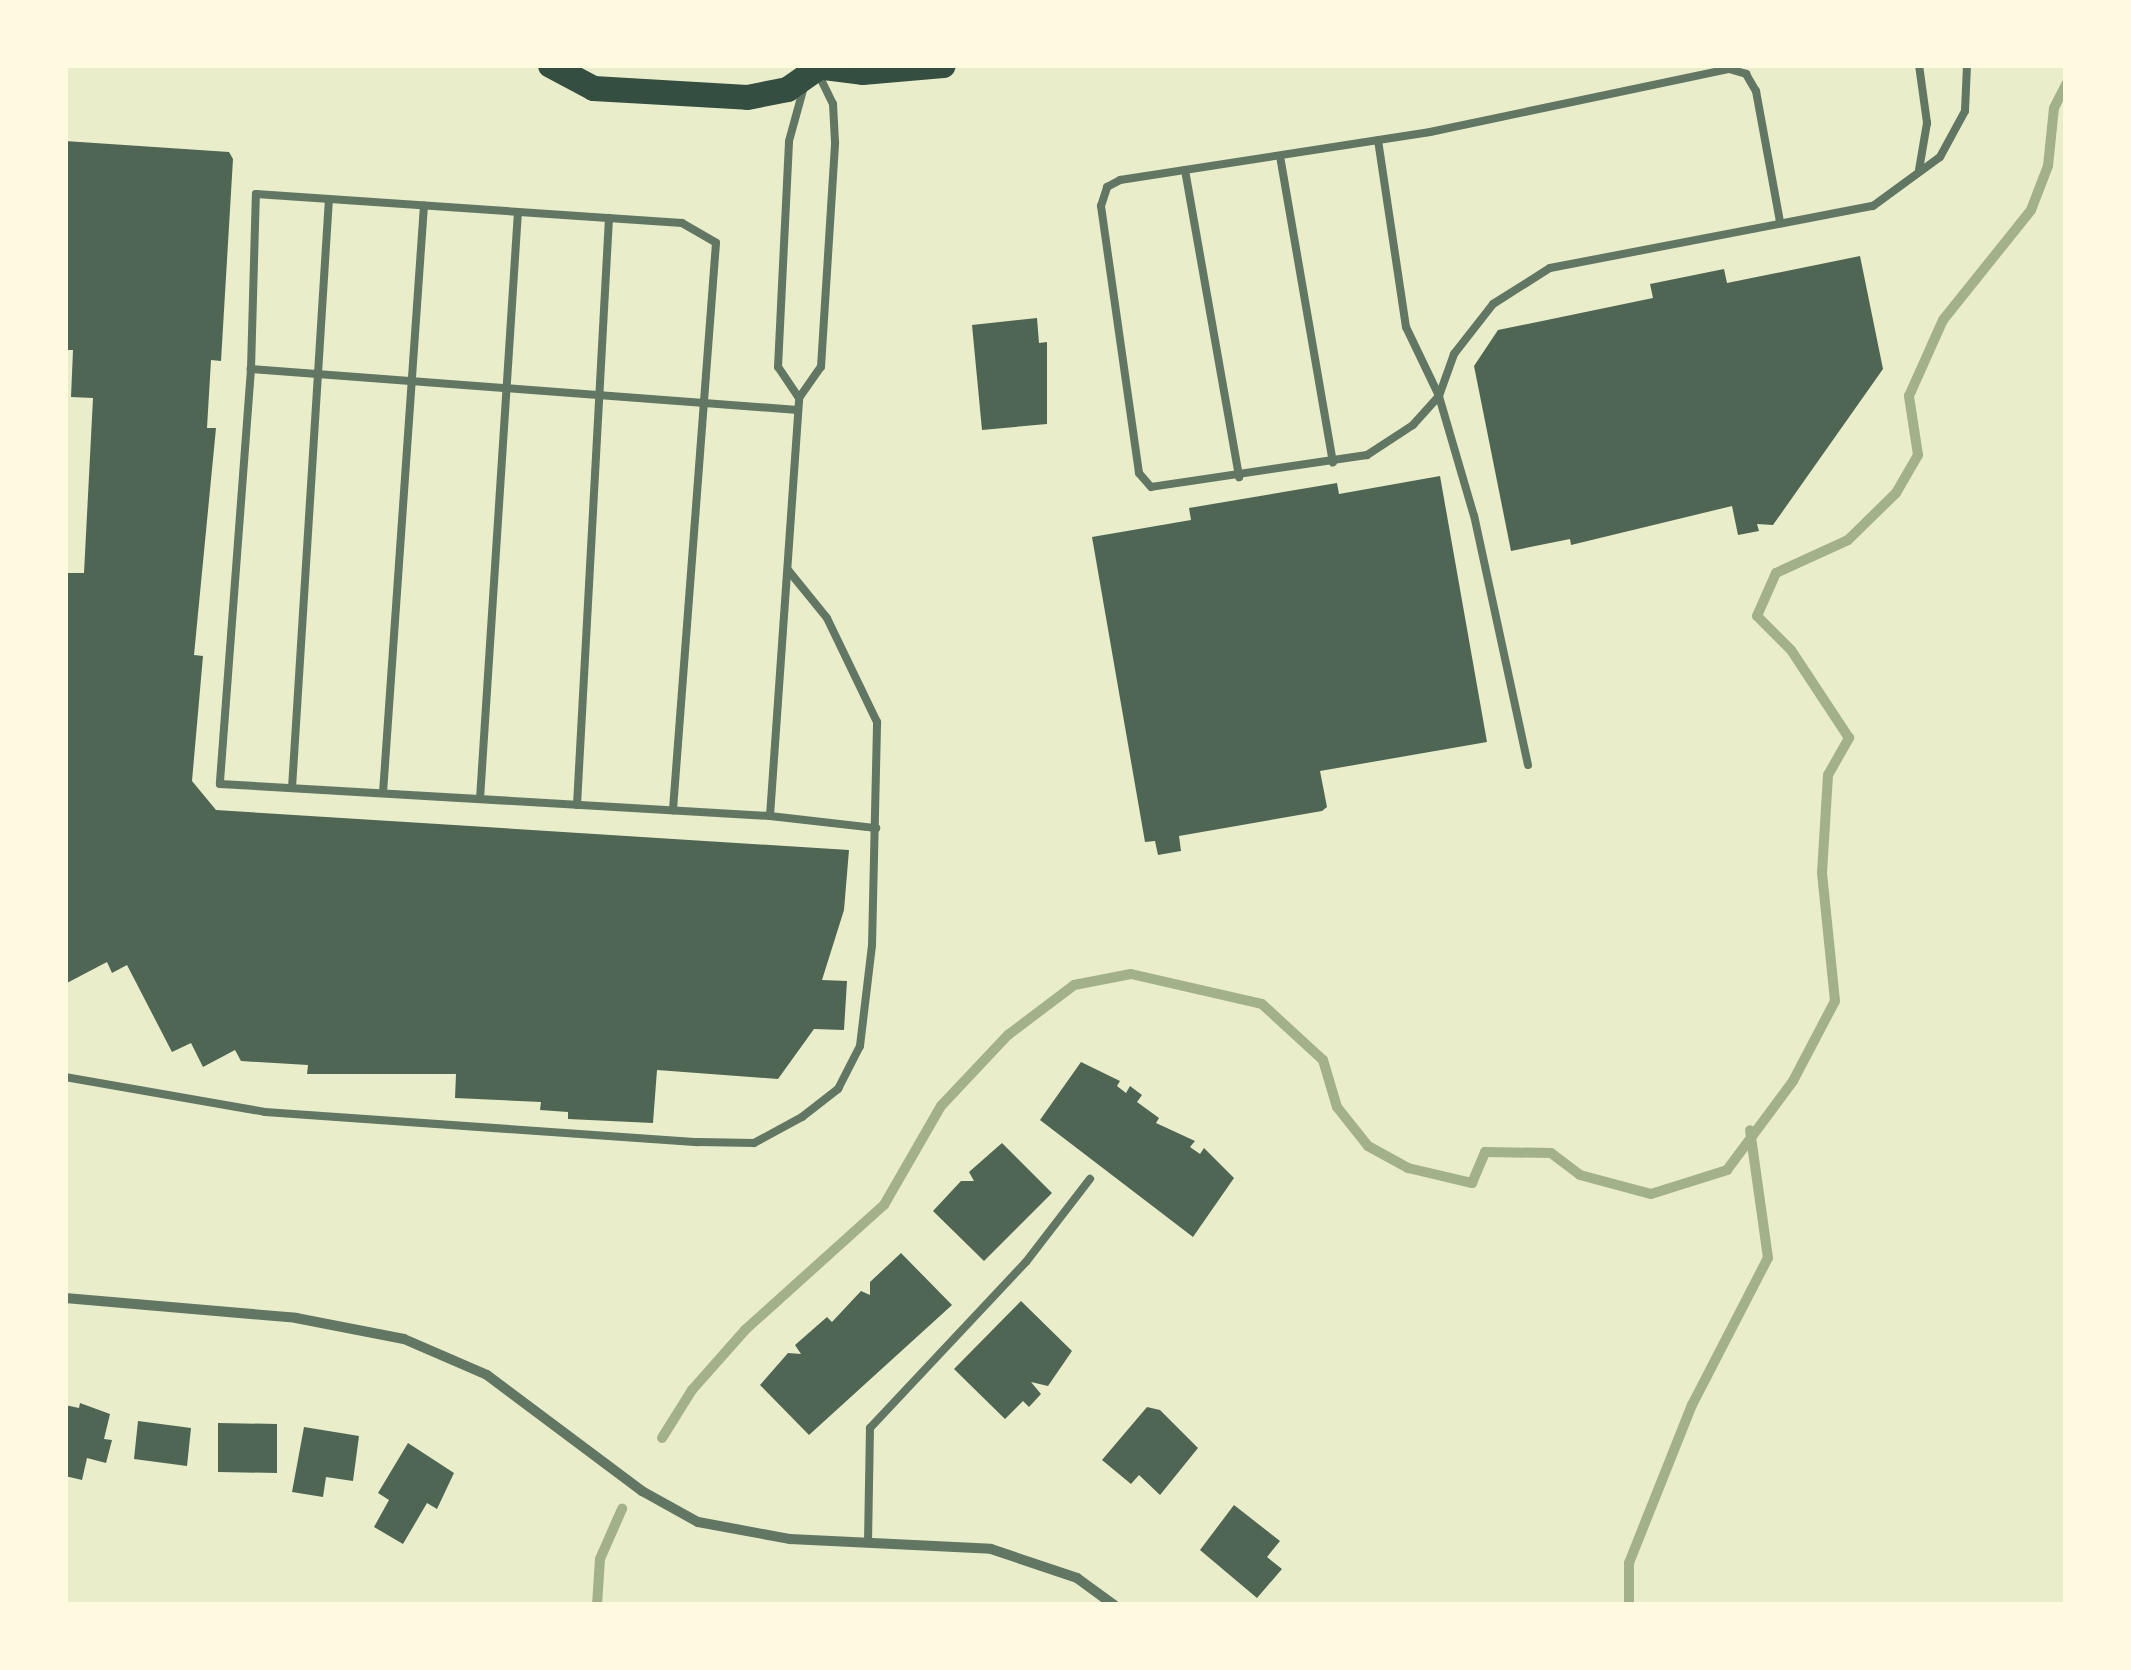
<!DOCTYPE html>
<style>
body{margin:0}
#map{position:relative;width:2131px;height:1670px;overflow:hidden;background:#e9edc9;font-family:"Varela Round",sans-serif}
div>[style]{position:absolute}
.stream>*{height:10px;margin:-5px;padding:0 5px;transform-origin:5px;border-radius:5px;background:#a3b18a}
.building>*{inset:0;background:#4f6655}
.service>*{height:8px;margin:-4px;padding:0 4px;transform-origin:4px;border-radius:4px;background:#617663}
.minor>*{height:10px;margin:-5px;padding:0 5px;transform-origin:5px;border-radius:5px;background:#617663}
.primary>*{height:25px;margin:-12.5px;padding:0 12.5px;transform-origin:12.5px;border-radius:12.5px;background:#344e41}
span{translate:-50% -50%;white-space:nowrap;text-align:center;line-height:1.15;-webkit-text-stroke:10px #fefae0;paint-order:stroke}
.frame{position:absolute;inset:0;border:68px solid #fefae0;pointer-events:none}
</style>
<div id="map">
<div class="stream">
<i style="left:662px;top:1438px;width:57px;rotate:-58deg"></i>
<i style="left:692px;top:1390px;width:80px;rotate:-48.5deg"></i>
<i style="left:745px;top:1330px;width:187px;rotate:-42deg"></i>
<i style="left:884px;top:1205px;width:114px;rotate:-60.1deg"></i>
<i style="left:941px;top:1106px;width:98px;rotate:-46.7deg"></i>
<i style="left:1008px;top:1035px;width:83px;rotate:-37.1deg"></i>
<i style="left:1074px;top:985px;width:58px;rotate:-10.9deg"></i>
<i style="left:1131px;top:974px;width:134px;rotate:12.9deg"></i>
<i style="left:1262px;top:1004px;width:83px;rotate:42.6deg"></i>
<i style="left:1323px;top:1060px;width:49px;rotate:73.4deg"></i>
<i style="left:1337px;top:1107px;width:50px;rotate:51.5deg"></i>
<i style="left:1368px;top:1146px;width:46px;rotate:28.8deg"></i>
<i style="left:1408px;top:1168px;width:66px;rotate:13.2deg"></i>
<i style="left:1472px;top:1183px;width:34px;rotate:-67deg"></i>
<i style="left:1485px;top:1152px;width:66px;rotate:0.9deg"></i>
<i style="left:1551px;top:1153px;width:36px;rotate:37deg"></i>
<i style="left:1580px;top:1175px;width:73px;rotate:15deg"></i>
<i style="left:1651px;top:1194px;width:80px;rotate:-17.5deg"></i>
<i style="left:1727px;top:1170px;width:111px;rotate:-53.4deg"></i>
<i style="left:1793px;top:1081px;width:90px;rotate:-62.3deg"></i>
<i style="left:1835px;top:1001px;width:129px;rotate:-95.8deg"></i>
<i style="left:1822px;top:873px;width:98px;rotate:-86.5deg"></i>
<i style="left:1828px;top:775px;width:43px;rotate:-60.4deg"></i>
<i style="left:1849px;top:738px;width:105px;rotate:-123.4deg"></i>
<i style="left:1791px;top:650px;width:48px;rotate:-135deg"></i>
<i style="left:1757px;top:616px;width:47px;rotate:-66.2deg"></i>
<i style="left:1776px;top:573px;width:79px;rotate:-24.6deg"></i>
<i style="left:1848px;top:540px;width:67px;rotate:-44.4deg"></i>
<i style="left:1896px;top:493px;width:44px;rotate:-59.9deg"></i>
<i style="left:1918px;top:455px;width:60px;rotate:-98.7deg"></i>
<i style="left:1909px;top:396px;width:83px;rotate:-65.9deg"></i>
<i style="left:1943px;top:320px;width:141px;rotate:-51.3deg"></i>
<i style="left:2031px;top:210px;width:47px;rotate:-68.9deg"></i>
<i style="left:2048px;top:166px;width:58px;rotate:-84.1deg"></i>
<i style="left:2054px;top:108px;width:27px;rotate:-63deg"></i>
<i style="left:597px;top:1605px;width:46px;rotate:-86.3deg"></i>
<i style="left:600px;top:1559px;width:55px;rotate:-66.3deg"></i>
<i style="left:1629px;top:1605px;width:42px;rotate:-90deg"></i>
<i style="left:1629px;top:1563px;width:170px;rotate:-68.3deg"></i>
<i style="left:1692px;top:1405px;width:165px;rotate:-62.7deg"></i>
<i style="left:1768px;top:1258px;width:129px;rotate:-98deg"></i>
</div>
<div class="building">
<i style="clip-path:polygon(65px 141px,229px 152px,233px 159px,221px 361px,211px 360px,207px 428px,216px 428px,194px 655px,203px 656px,192px 781px,216px 810px,849px 850px,844px 910px,822px 980px,847px 981px,844px 1030px,814px 1029px,778px 1079px,657px 1070px,653px 1123px,568px 1119px,568px 1112px,540px 1110px,541px 1102px,455px 1098px,456px 1074px,307px 1074px,308px 1065px,241px 1061px,235px 1050px,203px 1067px,191px 1043px,172px 1052px,127px 965px,112px 973px,107px 962px,65px 984px,65px 573px,84px 573px,93px 398px,71px 397px,73px 350px,65px 350px)"></i>
<i style="clip-path:polygon(1860px 256px,1883px 369px,1773px 525px,1757px 524px,1759px 531px,1738px 535px,1732px 506px,1571px 545px,1570px 539px,1511px 551px,1474px 366px,1498px 330px,1653px 298px,1650px 284px,1724px 269px,1727px 283px)"></i>
<i style="clip-path:polygon(1037px 318px,1039px 343px,1047px 342px,1047px 424px,982px 430px,972px 325px)"></i>
<i style="clip-path:polygon(1440px 476px,1487px 742px,1320px 771px,1327px 807px,1322px 811px,1179px 836px,1181px 851px,1158px 855px,1155px 841px,1145px 842px,1092px 537px,1191px 520px,1189px 508px,1337px 483px,1339px 494px)"></i>
<i style="clip-path:polygon(1081px 1062px,1120px 1081px,1117px 1086px,1126px 1093px,1130px 1086px,1142px 1095px,1137px 1102px,1159px 1118px,1156px 1123px,1195px 1141px,1190px 1147px,1200px 1154px,1204px 1148px,1234px 1178px,1193px 1237px,1040px 1120px)"></i>
<i style="clip-path:polygon(1002px 1143px,1052px 1193px,984px 1261px,933px 1211px,961px 1181px,974px 1181px,969px 1172px)"></i>
<i style="clip-path:polygon(901px 1253px,952px 1305px,809px 1435px,760px 1385px,788px 1353px,801px 1354px,795px 1345px,827px 1317px,832px 1322px,861px 1291px,870px 1295px,870px 1282px)"></i>
<i style="clip-path:polygon(1021px 1301px,1072px 1351px,1048px 1386px,1031px 1382px,1041px 1394px,1029px 1407px,1023px 1401px,1005px 1419px,954px 1369px)"></i>
<i style="clip-path:polygon(80px 1403px,110px 1414px,104px 1439px,112px 1440px,106px 1463px,87px 1458px,82px 1480px,65px 1476px,65px 1405px,79px 1408px)"></i>
<i style="clip-path:polygon(1147px 1407px,1160px 1410px,1198px 1448px,1160px 1495px,1139px 1475px,1131px 1484px,1102px 1460px)"></i>
<i style="clip-path:polygon(138px 1421px,191px 1428px,187px 1466px,134px 1459px)"></i>
<i style="clip-path:polygon(218px 1423px,277px 1424px,277px 1473px,218px 1472px)"></i>
<i style="clip-path:polygon(304px 1427px,359px 1436px,353px 1481px,326px 1477px,323px 1497px,292px 1492px)"></i>
<i style="clip-path:polygon(408px 1443px,454px 1473px,437px 1509px,427px 1503px,403px 1544px,374px 1527px,389px 1500px,378px 1493px)"></i>
<i style="clip-path:polygon(1234px 1505px,1280px 1541px,1267px 1557px,1282px 1569px,1257px 1598px,1200px 1550px)"></i>
</div>
<div class="service">
<i style="left:1919px;top:65px;width:59px;rotate:82.1deg"></i>
<i style="left:1927px;top:123px;width:48px;rotate:99.7deg"></i>
<i style="left:1378px;top:140px;width:189px;rotate:81.5deg"></i>
<i style="left:1406px;top:327px;width:76px;rotate:64.4deg"></i>
<i style="left:1439px;top:396px;width:39px;rotate:132deg"></i>
<i style="left:1413px;top:425px;width:55px;rotate:146.9deg"></i>
<i style="left:1367px;top:455px;width:218px;rotate:171.6deg"></i>
<i style="left:1151px;top:487px;width:18px;rotate:-131deg"></i>
<i style="left:1139px;top:473px;width:270px;rotate:-98.1deg"></i>
<i style="left:1101px;top:206px;width:20px;rotate:-72deg"></i>
<i style="left:1107px;top:187px;width:15px;rotate:-28deg"></i>
<i style="left:1120px;top:180px;width:314px;rotate:-8.8deg"></i>
<i style="left:1430px;top:132px;width:306px;rotate:-11.9deg"></i>
<i style="left:1729px;top:69px;width:18px;rotate:16deg"></i>
<i style="left:1746px;top:74px;width:20px;rotate:60deg"></i>
<i style="left:1756px;top:91px;width:133px;rotate:79.6deg"></i>
<i style="left:1280px;top:156px;width:311px;rotate:80.2deg"></i>
<i style="left:1185px;top:170px;width:312px;rotate:80deg"></i>
<i style="left:251px;top:369px;width:175px;rotate:-88.4deg"></i>
<i style="left:256px;top:194px;width:427px;rotate:3.9deg"></i>
<i style="left:682px;top:223px;width:39px;rotate:30deg"></i>
<i style="left:716px;top:243px;width:569px;rotate:94.34deg"></i>
<i style="left:799px;top:398px;width:37px;rotate:-124deg"></i>
<i style="left:778px;top:367px;width:226px;rotate:-87.2deg"></i>
<i style="left:789px;top:141px;width:53px;rotate:-74.6deg"></i>
<i style="left:798px;top:410px;width:549px;rotate:-175.71deg"></i>
<i style="left:251px;top:369px;width:416px;rotate:94.3deg"></i>
<i style="left:220px;top:784px;width:551px;rotate:3.33deg"></i>
<i style="left:770px;top:816px;width:419px;rotate:-86deg"></i>
<i style="left:799px;top:398px;width:38px;rotate:-55deg"></i>
<i style="left:821px;top:367px;width:225px;rotate:-86.4deg"></i>
<i style="left:835px;top:142px;width:38px;rotate:-93deg"></i>
<i style="left:833px;top:104px;width:34px;rotate:-116deg"></i>
<i style="left:1528px;top:765px;width:255px;rotate:-102.2deg"></i>
<i style="left:1474px;top:516px;width:125px;rotate:-106.3deg"></i>
<i style="left:1439px;top:396px;width:45px;rotate:-70.3deg"></i>
<i style="left:1454px;top:354px;width:63px;rotate:-52deg"></i>
<i style="left:1493px;top:304px;width:67px;rotate:-32.3deg"></i>
<i style="left:1550px;top:268px;width:329px;rotate:-10.9deg"></i>
<i style="left:1873px;top:206px;width:83px;rotate:-36.2deg"></i>
<i style="left:1940px;top:157px;width:52px;rotate:-61.5deg"></i>
<i style="left:1965px;top:111px;width:46px;rotate:-87.5deg"></i>
<i style="left:292px;top:788px;width:590px;rotate:-86.41deg"></i>
<i style="left:383px;top:793px;width:589px;rotate:-86.01deg"></i>
<i style="left:480px;top:799px;width:588px;rotate:-86.3deg"></i>
<i style="left:577px;top:805px;width:588px;rotate:-86.88deg"></i>
<i style="left:770px;top:816px;width:107px;rotate:6.5deg"></i>
<i style="left:65px;top:1077px;width:203px;rotate:9.9deg"></i>
<i style="left:265px;top:1112px;width:434px;rotate:4deg"></i>
<i style="left:698px;top:1142px;width:56px;rotate:1deg"></i>
<i style="left:754px;top:1143px;width:55px;rotate:-28.4deg"></i>
<i style="left:802px;top:1117px;width:46px;rotate:-37.9deg"></i>
<i style="left:838px;top:1089px;width:48px;rotate:-62.9deg"></i>
<i style="left:860px;top:1046px;width:101px;rotate:-83.2deg"></i>
<i style="left:872px;top:946px;width:224px;rotate:-88.7deg"></i>
<i style="left:877px;top:722px;width:115px;rotate:-115.7deg"></i>
<i style="left:827px;top:618px;width:62px;rotate:-129.1deg"></i>
<i style="left:868px;top:1542px;width:114px;rotate:-89deg"></i>
<i style="left:870px;top:1428px;width:228px;rotate:-46.8deg"></i>
<i style="left:1026px;top:1262px;width:105px;rotate:-52.4deg"></i>
</div>
<div class="minor">
<i style="left:65px;top:1298px;width:232px;rotate:4.9deg"></i>
<i style="left:296px;top:1318px;width:110px;rotate:11deg"></i>
<i style="left:404px;top:1339px;width:90px;rotate:23.4deg"></i>
<i style="left:487px;top:1375px;width:194px;rotate:36.8deg"></i>
<i style="left:642px;top:1491px;width:64px;rotate:29deg"></i>
<i style="left:698px;top:1522px;width:94px;rotate:10.5deg"></i>
<i style="left:790px;top:1539px;width:201px;rotate:2.8deg"></i>
<i style="left:991px;top:1549px;width:91px;rotate:18.6deg"></i>
<i style="left:1077px;top:1578px;width:46px;rotate:36.1deg"></i>
</div>
<div class="primary">
<i style="left:550px;top:65px;width:49px;rotate:28.1deg"></i>
<i style="left:593px;top:88px;width:154px;rotate:3.3deg"></i>
<i style="left:747px;top:97px;width:41px;rotate:-11.3deg"></i>
<i style="left:787px;top:89px;width:35px;rotate:-35deg"></i>
<i style="left:808px;top:65px;width:54px;rotate:7.4deg"></i>
<i style="left:862px;top:72px;width:81px;rotate:-4.9deg"></i>
</div>
<div class="frame"></div>
</div>
